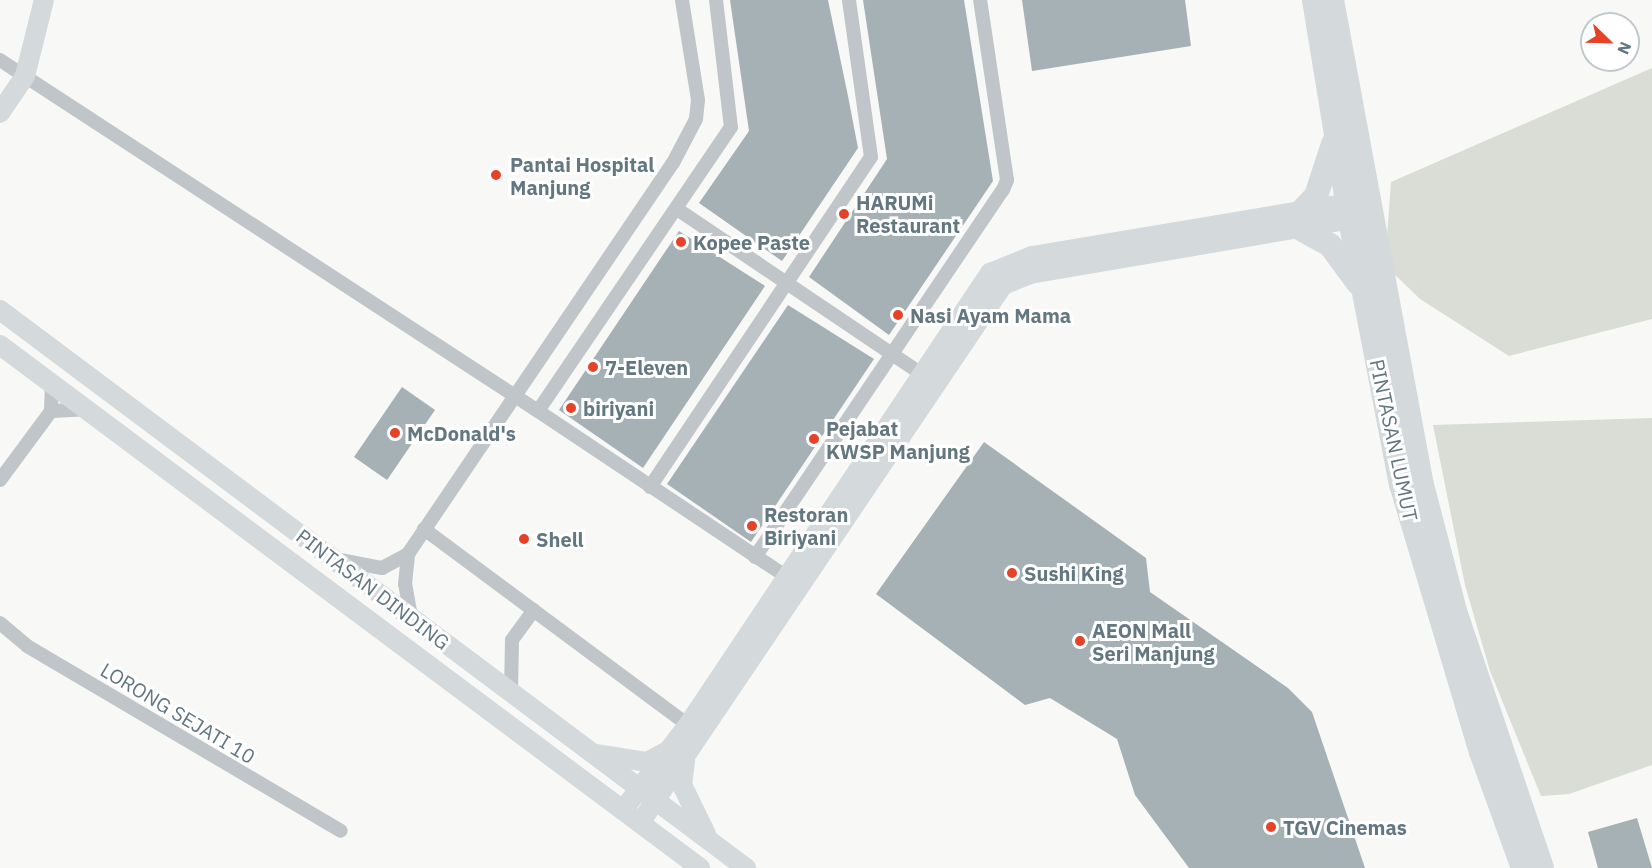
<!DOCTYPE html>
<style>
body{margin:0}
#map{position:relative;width:1652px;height:868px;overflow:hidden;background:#f8f8f6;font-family:"IBM Plex Sans",sans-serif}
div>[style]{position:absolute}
.green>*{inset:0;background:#d9ddd5}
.building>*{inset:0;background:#a6b1b5}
.street>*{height:14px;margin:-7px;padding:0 7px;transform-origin:7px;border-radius:7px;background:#bfc5c8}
.secondary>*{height:20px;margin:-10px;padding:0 10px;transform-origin:10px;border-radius:10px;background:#d4d9dc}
.highway>*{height:24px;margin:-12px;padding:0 12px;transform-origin:12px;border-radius:12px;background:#d4d9dc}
.dots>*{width:16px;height:16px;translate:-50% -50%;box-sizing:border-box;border:3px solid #fff;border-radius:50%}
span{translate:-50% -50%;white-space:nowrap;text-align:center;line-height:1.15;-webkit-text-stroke:6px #fff;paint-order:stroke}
.poi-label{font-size:20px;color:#637781;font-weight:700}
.left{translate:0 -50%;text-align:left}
.street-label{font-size:20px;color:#637781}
.north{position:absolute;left:1580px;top:12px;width:60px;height:60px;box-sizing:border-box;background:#fff;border:2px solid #c1c9cd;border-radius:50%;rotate:113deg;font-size:16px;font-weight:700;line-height:24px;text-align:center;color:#637781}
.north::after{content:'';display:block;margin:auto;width:21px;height:27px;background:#e64228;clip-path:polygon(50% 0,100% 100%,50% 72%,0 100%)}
</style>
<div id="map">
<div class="green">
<i style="clip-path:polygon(1652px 68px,1652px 319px,1509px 356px,1420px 299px,1385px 265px,1391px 182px)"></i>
<i style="clip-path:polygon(1652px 418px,1652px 765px,1569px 794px,1541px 796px,1490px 671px,1465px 585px,1433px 425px)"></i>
</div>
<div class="building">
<i style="clip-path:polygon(730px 0,828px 0,848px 96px,858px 148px,782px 261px,699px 203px,749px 131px)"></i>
<i style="clip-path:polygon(863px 0,964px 0,993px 181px,889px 335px,809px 277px,887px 159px)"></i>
<i style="clip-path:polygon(1022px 0,1185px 0,1191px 46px,1032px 71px)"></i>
<i style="clip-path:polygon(679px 231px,765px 286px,643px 468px,559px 410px)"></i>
<i style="clip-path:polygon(788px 305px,874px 359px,751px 542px,667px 484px)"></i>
<i style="clip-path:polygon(402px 387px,435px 410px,387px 480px,354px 457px)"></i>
<i style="clip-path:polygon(984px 442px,1146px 558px,1150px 592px,1288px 688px,1312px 712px,1365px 868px,1189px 868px,1135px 795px,1117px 739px,1050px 698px,1025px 705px,876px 594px)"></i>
<i style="clip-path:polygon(1637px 818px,1652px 868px,1598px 868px,1588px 832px)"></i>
</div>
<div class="street">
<i style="left:716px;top:0;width:128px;rotate:83.3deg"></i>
<i style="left:731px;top:127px;width:343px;rotate:124.2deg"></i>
<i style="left:538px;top:411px;width:306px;rotate:33.7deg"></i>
<i style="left:0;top:60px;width:642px;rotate:33.12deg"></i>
<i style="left:677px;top:209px;width:304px;rotate:34deg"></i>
<i style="left:51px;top:411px;width:35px;rotate:-3deg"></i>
<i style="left:0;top:480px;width:86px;rotate:-53.5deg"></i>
<i style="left:51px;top:411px;width:27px;rotate:-88deg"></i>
<i style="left:650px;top:487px;width:397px;rotate:-56.2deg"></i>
<i style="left:871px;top:157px;width:159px;rotate:-98deg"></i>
<i style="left:424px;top:529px;width:337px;rotate:36.6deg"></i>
<i style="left:755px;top:557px;width:443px;rotate:-56deg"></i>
<i style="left:1003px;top:190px;width:11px;rotate:-68deg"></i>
<i style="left:1007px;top:180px;width:182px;rotate:-98.5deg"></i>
<i style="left:340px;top:560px;width:43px;rotate:10.8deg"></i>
<i style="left:382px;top:568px;width:30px;rotate:-28deg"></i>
<i style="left:411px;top:617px;width:34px;rotate:-100deg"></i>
<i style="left:405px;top:584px;width:30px;rotate:-84deg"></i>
<i style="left:408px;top:554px;width:472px;rotate:-55.9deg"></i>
<i style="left:673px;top:163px;width:50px;rotate:-62.4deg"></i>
<i style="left:696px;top:119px;width:19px;rotate:-84deg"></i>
<i style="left:698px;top:100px;width:101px;rotate:-99.1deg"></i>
<i style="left:0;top:623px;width:35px;rotate:40deg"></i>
<i style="left:27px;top:646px;width:364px;rotate:30.5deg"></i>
<i style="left:511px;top:692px;width:52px;rotate:-88.9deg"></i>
<i style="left:512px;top:640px;width:37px;rotate:-54deg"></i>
</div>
<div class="secondary">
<i style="left:0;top:113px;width:45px;rotate:-56deg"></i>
<i style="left:25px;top:76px;width:78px;rotate:-76deg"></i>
<i style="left:0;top:310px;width:932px;rotate:36.8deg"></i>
<i style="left:0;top:345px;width:874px;rotate:36.76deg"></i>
<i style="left:597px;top:754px;width:51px;rotate:9.1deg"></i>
<i style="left:647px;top:762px;width:21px;rotate:-28deg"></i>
<i style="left:685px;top:761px;width:24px;rotate:97deg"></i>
<i style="left:682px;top:785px;width:55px;rotate:63.9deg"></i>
<i style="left:623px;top:810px;width:107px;rotate:-52.6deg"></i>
<i style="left:688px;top:725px;width:544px;rotate:-56.25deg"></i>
<i style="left:990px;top:273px;width:45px;rotate:-22deg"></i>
<i style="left:1032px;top:256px;width:333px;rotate:-9.5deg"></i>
<i style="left:640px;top:823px;width:649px;rotate:-55.99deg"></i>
<i style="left:1003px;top:285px;width:29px;rotate:-22deg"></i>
<i style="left:1030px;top:274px;width:339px;rotate:-9.7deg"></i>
</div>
<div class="highway">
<i style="left:1314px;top:0;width:223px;rotate:80.7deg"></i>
<i style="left:1350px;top:220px;width:269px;rotate:79.1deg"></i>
<i style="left:1401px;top:484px;width:280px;rotate:73.4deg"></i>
<i style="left:1481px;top:752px;width:123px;rotate:70.1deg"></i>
<i style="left:1332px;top:0;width:493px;rotate:79.5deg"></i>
<i style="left:1422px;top:485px;width:130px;rotate:75.3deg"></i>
<i style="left:1455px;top:611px;width:271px;rotate:71.3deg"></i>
<i style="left:1300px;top:213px;width:23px;rotate:-47deg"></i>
<i style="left:1316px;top:196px;width:55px;rotate:-71.9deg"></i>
<i style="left:1301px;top:229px;width:33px;rotate:29deg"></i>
<i style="left:1330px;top:245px;width:47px;rotate:53.6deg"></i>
</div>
<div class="dots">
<i style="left:496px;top:175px;background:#e64228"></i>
<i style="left:844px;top:214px;background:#e64228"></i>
<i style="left:681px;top:242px;background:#e64228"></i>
<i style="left:898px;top:315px;background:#e64228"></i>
<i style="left:593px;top:367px;background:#e64228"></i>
<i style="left:571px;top:408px;background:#e64228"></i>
<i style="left:395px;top:433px;background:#e64228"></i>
<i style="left:814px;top:439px;background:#e64228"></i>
<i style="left:752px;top:526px;background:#e64228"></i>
<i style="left:524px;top:539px;background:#e64228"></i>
<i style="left:1012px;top:573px;background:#e64228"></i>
<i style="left:1080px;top:641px;background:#e64228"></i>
<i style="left:1271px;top:827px;background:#e64228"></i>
</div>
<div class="poi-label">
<span class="left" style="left:510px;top:176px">Pantai Hospital<br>Manjung</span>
<span class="left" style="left:856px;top:214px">HARUMi<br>Restaurant</span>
<span class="left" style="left:693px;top:242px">Kopee Paste</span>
<span class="left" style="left:910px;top:315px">Nasi Ayam Mama</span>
<span class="left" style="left:605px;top:367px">7-Eleven</span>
<span class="left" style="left:583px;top:408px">biriyani</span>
<span class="left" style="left:826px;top:440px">Pejabat<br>KWSP Manjung</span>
<span class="left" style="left:407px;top:433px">McDonald's</span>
<span class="left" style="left:764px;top:526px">Restoran<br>Biriyani</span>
<span class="left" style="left:536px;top:539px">Shell</span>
<span class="left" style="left:1024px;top:573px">Sushi King</span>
<span class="left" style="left:1092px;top:642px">AEON Mall<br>Seri Manjung</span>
<span class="left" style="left:1283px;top:827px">TGV Cinemas</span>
</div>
<div class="street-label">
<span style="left:1394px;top:440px;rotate:78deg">PINTASAN LUMUT</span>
<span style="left:373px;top:589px;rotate:37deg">PINTASAN DINDING</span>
<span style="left:178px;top:713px;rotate:31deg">LORONG SEJATI 10</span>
</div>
<div class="north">N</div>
</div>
